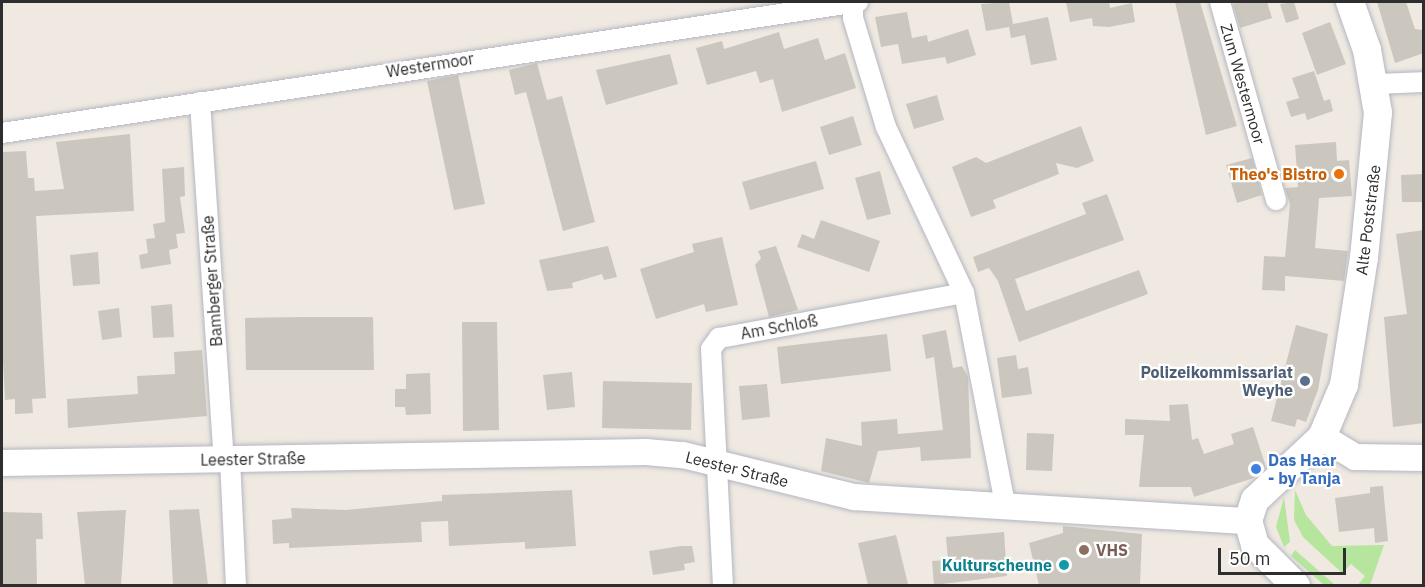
<!DOCTYPE html>
<meta charset="utf-8">
<style>
body{margin:0}
#map{position:relative;width:1425px;height:587px;overflow:hidden;background:#efe9e1;font-family:"IBM Plex Sans",sans-serif}
div>[style]{position:absolute}
.green>*{inset:0;background:#b6e59e}
.building>*{inset:0;background:#cbc7bf}
.roads{filter:drop-shadow(0 0 2px #b4b7c1) drop-shadow(0 0 2px #b4b7c1)}
.minor>*{height:20px;margin:-10px;padding:0 10px;transform-origin:10px;border-radius:10px;background:#fff}
.tertiary>*{height:26px;margin:-13px;padding:0 13px;transform-origin:13px;border-radius:13px;background:#fff}
.secondary>*{height:28px;margin:-14px;padding:0 14px;transform-origin:14px;border-radius:14px;background:#fff}
.dots>*{width:16px;height:16px;translate:-50% -50%;box-sizing:border-box;border:3px solid #fff;border-radius:50%}
span{translate:-50% -50%;white-space:nowrap;text-align:center;line-height:1.15;-webkit-text-stroke:4.5px #fff;paint-order:stroke}
.street-label{font-size:16px;color:#2e2e2e}
.food-label{font-size:16px;color:#c56008;font-weight:700}
.right{translate:-100% -50%;text-align:right}
.service-label{font-size:16px;color:#4e5e75;font-weight:700}
.shop-label{font-size:16px;color:#366cbe;font-weight:700}
.left{translate:0 -50%;text-align:left}
.education-label{font-size:16px;color:#785e54;font-weight:700}
.culture-label{font-size:16px;color:#0d838f;font-weight:700}
.frame{position:absolute;inset:0;border:3px solid #2e2e2e;pointer-events:none}
.scale{position:absolute;left:1218px;top:548px;width:128px;height:27px;box-sizing:border-box;border:3px solid #2e2e2e;border-top:0;padding-left:8px;font-size:18px;line-height:21px;white-space:nowrap;color:#2e2e2e;-webkit-text-stroke:4px #fff;paint-order:stroke}
</style>
<div id="map">
<div class="green">
<i style="clip-path:polygon(1295px 490px,1306px 515px,1332px 546px,1384px 545px,1370px 585px,1358px 585px,1365px 576px,1351px 564px,1342px 573px,1303px 537px,1294px 520px)"></i>
<i style="clip-path:polygon(1284px 497px,1290px 542px,1284px 547px,1276px 527px)"></i>
<i style="clip-path:polygon(1295px 550px,1335px 585px,1324px 585px,1291px 556px)"></i>
</div>
<div class="building">
<i style="clip-path:polygon(1009px 2px,1013px 24px,1048px 17px,1057px 60px,1031px 65px,1025px 35px,1011px 38px,1009px 27px,986px 31px,981px 4px)"></i>
<i style="clip-path:polygon(1066px 2px,1109px 2px,1110px 8px,1132px 3px,1135px 22px,1109px 27px,1093px 26px,1092px 18px,1070px 22px)"></i>
<i style="clip-path:polygon(1175px 2px,1200px 2px,1237px 126px,1206px 135px)"></i>
<i style="clip-path:polygon(1242px 2px,1267px 2px,1272px 18px,1240px 28px,1233px 4px)"></i>
<i style="clip-path:polygon(1294px 2px,1299px 19px,1286px 23px,1280px 4px)"></i>
<i style="clip-path:polygon(1377px 2px,1406px 2px,1415px 29px,1424px 30px,1424px 53px,1395px 63px)"></i>
<i style="clip-path:polygon(907px 12px,912px 38px,927px 35px,928px 42px,968px 29px,976px 55px,947px 64px,945px 57px,902px 64px,898px 44px,881px 47px,875px 17px)"></i>
<i style="clip-path:polygon(1330px 22px,1346px 64px,1317px 75px,1302px 33px)"></i>
<i style="clip-path:polygon(779px 32px,784px 49px,818px 38px,825px 60px,845px 53px,856px 88px,782px 112px,773px 79px,760px 83px,756px 71px,707px 85px,696px 48px,722px 41px,724px 49px)"></i>
<i style="clip-path:polygon(670px 54px,678px 84px,606px 105px,596px 70px)"></i>
<i style="clip-path:polygon(537px 63px,547px 100px,562px 96px,595px 222px,563px 231px,526px 92px,515px 95px,509px 70px)"></i>
<i style="clip-path:polygon(1314px 71px,1324px 101px,1330px 99px,1333px 111px,1307px 120px,1305px 113px,1291px 117px,1286px 102px,1299px 98px,1292px 78px)"></i>
<i style="clip-path:polygon(458px 75px,485px 204px,454px 210px,427px 81px)"></i>
<i style="clip-path:polygon(937px 95px,944px 120px,914px 129px,906px 104px)"></i>
<i style="clip-path:polygon(853px 116px,862px 145px,829px 155px,820px 127px)"></i>
<i style="clip-path:polygon(1081px 126px,1094px 161px,1077px 168px,1056px 163px,1059px 174px,993px 200px,996px 208px,971px 217px,952px 167px,976px 157px,986px 163px)"></i>
<i style="clip-path:polygon(130px 134px,134px 211px,36px 216px,46px 398px,32px 399px,33px 413px,15px 414px,15px 399px,5px 400px,2px 341px,2px 152px,26px 151px,28px 178px,34px 178px,35px 191px,64px 189px,56px 142px)"></i>
<i style="clip-path:polygon(1336px 142px,1337px 161px,1349px 160px,1352px 196px,1319px 198px,1315px 248px,1348px 251px,1344px 281px,1285px 276px,1285px 291px,1262px 290px,1264px 256px,1285px 257px,1290px 204px,1285px 188px,1298px 187px,1295px 145px)"></i>
<i style="clip-path:polygon(1252px 158px,1262px 195px,1237px 203px,1226px 165px)"></i>
<i style="clip-path:polygon(816px 161px,824px 189px,750px 210px,742px 182px)"></i>
<i style="clip-path:polygon(184px 167px,185px 196px,180px 197px,185px 233px,176px 234px,178px 248px,169px 250px,171px 264px,141px 269px,139px 255px,148px 253px,146px 239px,155px 238px,153px 224px,165px 222px,162px 169px)"></i>
<i style="clip-path:polygon(880px 171px,891px 214px,867px 220px,855px 178px)"></i>
<i style="clip-path:polygon(1424px 174px,1424px 202px,1402px 202px,1401px 175px)"></i>
<i style="clip-path:polygon(1107px 194px,1124px 240px,1015px 279px,1026px 311px,1139px 270px,1148px 294px,1019px 342px,998px 281px,989px 268px,978px 272px,973px 257px,1086px 214px,1082px 203px)"></i>
<i style="clip-path:polygon(821px 220px,880px 241px,869px 272px,797px 247px,802px 234px,814px 239px)"></i>
<i style="clip-path:polygon(1424px 230px,1424px 423px,1393px 427px,1384px 317px,1407px 314px,1396px 234px)"></i>
<i style="clip-path:polygon(722px 237px,738px 305px,706px 312px,704px 304px,656px 319px,640px 269px,694px 252px,692px 244px)"></i>
<i style="clip-path:polygon(608px 246px,617px 277px,604px 280px,602px 274px,572px 283px,573px 288px,547px 291px,539px 260px)"></i>
<i style="clip-path:polygon(776px 246px,798px 310px,769px 317px,755px 265px,761px 258px,758px 251px)"></i>
<i style="clip-path:polygon(98px 252px,100px 284px,73px 286px,70px 255px)"></i>
<i style="clip-path:polygon(172px 304px,174px 337px,153px 338px,151px 306px)"></i>
<i style="clip-path:polygon(119px 308px,122px 337px,102px 340px,98px 311px)"></i>
<i style="clip-path:polygon(304px 317px,373px 317px,374px 370px,246px 370px,245px 318px)"></i>
<i style="clip-path:polygon(462px 322px,497px 322px,499px 430px,463px 431px)"></i>
<i style="clip-path:polygon(1296px 325px,1328px 334px,1318px 390px,1306px 422px,1297px 419px,1295px 427px,1271px 421px)"></i>
<i style="clip-path:polygon(946px 330px,953px 368px,962px 366px,968px 377px,971px 458px,921px 461px,920px 447px,878px 451px,869px 483px,821px 471px,826px 438px,862px 446px,861px 422px,897px 419px,898px 434px,943px 430px,934px 357px,926px 359px,922px 335px)"></i>
<i style="clip-path:polygon(887px 334px,891px 371px,781px 384px,777px 347px)"></i>
<i style="clip-path:polygon(202px 350px,207px 416px,68px 428px,67px 399px,138px 394px,137px 376px,175px 374px,174px 352px)"></i>
<i style="clip-path:polygon(1016px 355px,1018px 369px,1028px 367px,1032px 394px,1002px 398px,997px 358px)"></i>
<i style="clip-path:polygon(572px 372px,575px 407px,547px 410px,543px 375px)"></i>
<i style="clip-path:polygon(430px 373px,431px 414px,406px 415px,405px 407px,395px 407px,395px 389px,406px 389px,406px 374px)"></i>
<i style="clip-path:polygon(603px 381px,692px 383px,691px 430px,602px 428px)"></i>
<i style="clip-path:polygon(767px 384px,770px 417px,742px 420px,739px 386px)"></i>
<i style="clip-path:polygon(1188px 404px,1192px 440px,1198px 438px,1204px 454px,1234px 444px,1231px 434px,1253px 427px,1266px 467px,1254px 478px,1194px 497px,1191px 487px,1139px 487px,1144px 435px,1125px 435px,1125px 419px,1170px 421px,1169px 405px)"></i>
<i style="clip-path:polygon(1027px 433px,1054px 434px,1052px 471px,1026px 470px)"></i>
<i style="clip-path:polygon(1383px 486px,1388px 541px,1375px 543px,1374px 528px,1339px 532px,1335px 498px,1370px 493px,1370px 487px)"></i>
<i style="clip-path:polygon(572px 490px,576px 546px,525px 549px,525px 542px,449px 546px,448px 521px,421px 522px,422px 542px,289px 548px,289px 543px,273px 544px,272px 520px,292px 518px,291px 508px,345px 510px,442px 501px,442px 495px)"></i>
<i style="clip-path:polygon(199px 509px,208px 585px,173px 585px,169px 510px)"></i>
<i style="clip-path:polygon(126px 510px,121px 585px,85px 585px,77px 512px)"></i>
<i style="clip-path:polygon(2px 512px,42px 513px,43px 539px,36px 539px,37px 585px,2px 585px)"></i>
<i style="clip-path:polygon(1063px 526px,1142px 534px,1140px 585px,1039px 585px,1029px 543px,1063px 533px)"></i>
<i style="clip-path:polygon(1004px 532px,1007px 576px,934px 585px,932px 561px,948px 560px,946px 537px)"></i>
<i style="clip-path:polygon(896px 535px,908px 584px,868px 585px,858px 543px)"></i>
<i style="clip-path:polygon(681px 546px,692px 546px,695px 562px,684px 564px,685px 570px,653px 575px,649px 551px)"></i>
</div>
<div class="roads">
<div class="minor">
<i style="left:853px;top:2px;width:16px;rotate:90deg"></i>
<i style="left:853px;top:18px;width:114px;rotate:73.2deg"></i>
<i style="left:886px;top:127px;width:183px;rotate:64.8deg"></i>
<i style="left:964px;top:293px;width:215px;rotate:79deg"></i>
<i style="left:1220px;top:2px;width:206px;rotate:74.2deg"></i>
<i style="left:1375px;top:84px;width:49px;rotate:-2.3deg"></i>
<i style="left:200px;top:102px;width:359px;rotate:86.2deg"></i>
<i style="left:2px;top:133px;width:866px;rotate:-8.7deg"></i>
<i style="left:230px;top:459px;width:127px;rotate:87.3deg"></i>
<i style="left:723px;top:586px;width:237px;rotate:-92.9deg"></i>
<i style="left:711px;top:349px;width:14px;rotate:-54deg"></i>
<i style="left:719px;top:338px;width:249px;rotate:-10.4deg"></i>
</div>
<div class="tertiary">
<i style="left:1322px;top:437px;width:39px;rotate:31deg"></i>
<i style="left:1355px;top:457px;width:69px;rotate:0.8deg"></i>
<i style="left:2px;top:463px;width:644px;rotate:-0.98deg"></i>
<i style="left:646px;top:452px;width:37px;rotate:5deg"></i>
<i style="left:683px;top:455px;width:176px;rotate:13.8deg"></i>
<i style="left:854px;top:497px;width:395px;rotate:3.5deg"></i>
</div>
<div class="secondary">
<i style="left:1296px;top:586px;width:58px;rotate:-135deg"></i>
<i style="left:1255px;top:545px;width:25px;rotate:-106deg"></i>
<i style="left:1248px;top:521px;width:22px;rotate:-72deg"></i>
<i style="left:1255px;top:500px;width:92px;rotate:-43.2deg"></i>
<i style="left:1322px;top:437px;width:56px;rotate:-67.1deg"></i>
<i style="left:1344px;top:385px;width:129px;rotate:-81.1deg"></i>
<i style="left:1364px;top:258px;width:146px;rotate:-84.5deg"></i>
<i style="left:1378px;top:113px;width:64px;rotate:-99.9deg"></i>
<i style="left:1367px;top:50px;width:51px;rotate:-109.5deg"></i>
</div>
</div>
<div class="dots">
<i style="left:1339px;top:174px;background:#e8710a"></i>
<i style="left:1305px;top:381px;background:#5c6f8a"></i>
<i style="left:1256px;top:469px;background:#3f7fe0"></i>
<i style="left:1084px;top:550px;background:#8d6e63"></i>
<i style="left:1064px;top:565px;background:#0f9aa8"></i>
</div>
<div class="street-label">
<span style="left:430px;top:65px;rotate:-9deg">Westermoor</span>
<span style="left:1243px;top:84px;rotate:74deg">Zum Westermoor</span>
<span style="left:1368px;top:220px;rotate:-83deg">Alte Poststraße</span>
<span style="left:212px;top:281px;rotate:-94deg">Bamberger Straße</span>
<span style="left:779px;top:327px;rotate:-10deg">Am Schloß</span>
<span style="left:253px;top:459px;rotate:-1deg">Leester Straße</span>
<span style="left:737px;top:469px;rotate:14deg">Leester Straße</span>
</div>
<div class="food-label">
<span class="right" style="left:1327px;top:174px">Theo's Bistro</span>
</div>
<div class="service-label">
<span class="right" style="left:1293px;top:381px">Polizeikommissariat<br>Weyhe</span>
</div>
<div class="shop-label">
<span class="left" style="left:1268px;top:469px">Das Haar<br>- by Tanja</span>
</div>
<div class="education-label">
<span class="left" style="left:1096px;top:550px">VHS</span>
</div>
<div class="culture-label">
<span class="right" style="left:1052px;top:565px">Kulturscheune</span>
</div>
<div class="frame"></div>
<div class="scale">50 m</div>
</div>
